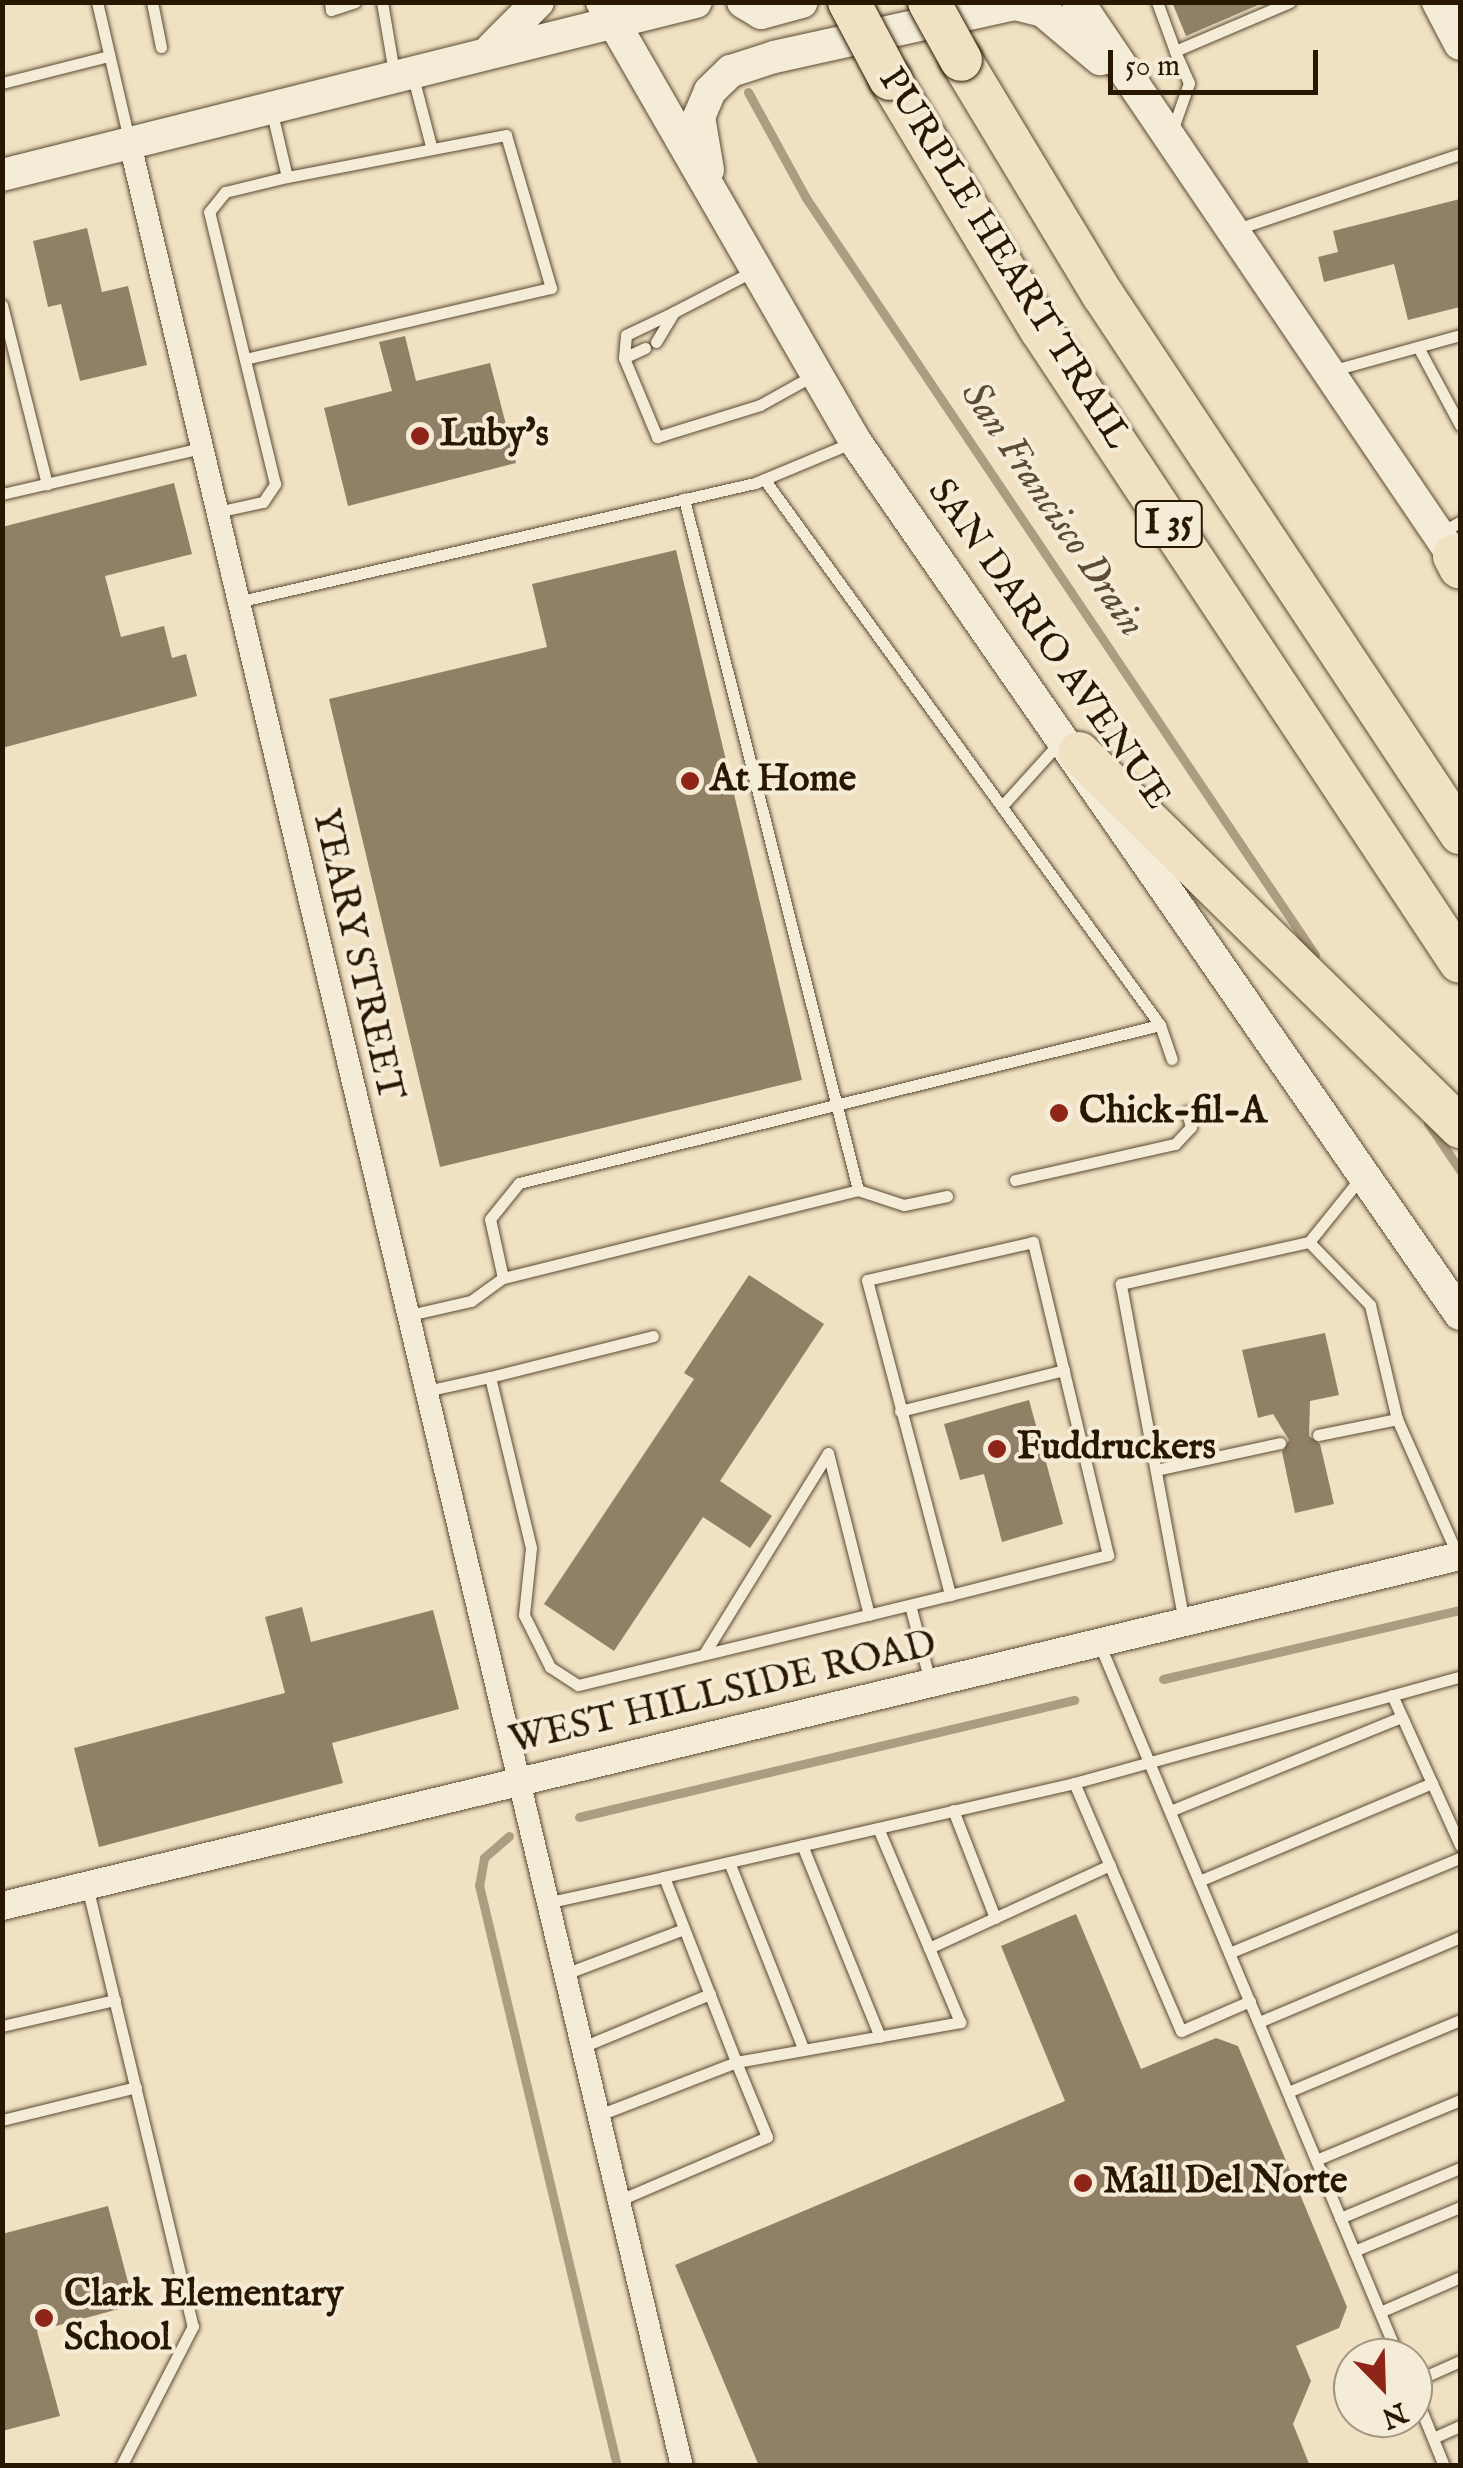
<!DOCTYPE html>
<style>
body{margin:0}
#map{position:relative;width:1463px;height:2468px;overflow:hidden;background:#f0e1c3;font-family:"IM FELL English",serif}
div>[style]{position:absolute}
.stream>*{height:9px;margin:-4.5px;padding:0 4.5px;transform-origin:4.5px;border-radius:4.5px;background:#ac9c81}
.building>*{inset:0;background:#908066}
.roads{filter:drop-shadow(0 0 2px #5a4a32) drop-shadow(0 0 2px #5a4a32)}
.service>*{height:11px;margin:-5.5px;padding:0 5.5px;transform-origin:5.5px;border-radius:5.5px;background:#f5ecd8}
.minor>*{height:22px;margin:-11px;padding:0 11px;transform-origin:11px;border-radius:11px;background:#f5ecd8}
.tertiary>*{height:28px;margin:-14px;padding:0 14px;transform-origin:14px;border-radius:14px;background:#f5ecd8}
.secondary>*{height:32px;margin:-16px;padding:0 16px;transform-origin:16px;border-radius:16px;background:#f5ecd8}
.motorway>*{height:42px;margin:-21px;padding:0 21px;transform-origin:21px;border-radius:21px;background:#f0e1c3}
.bridges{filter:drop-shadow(0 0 2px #281701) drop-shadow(0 0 2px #281701)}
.motorway-bridge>*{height:42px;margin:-21px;padding:0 21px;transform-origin:21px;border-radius:21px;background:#f0e1c3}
.dots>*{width:28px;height:28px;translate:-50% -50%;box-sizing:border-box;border:5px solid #f5ecd8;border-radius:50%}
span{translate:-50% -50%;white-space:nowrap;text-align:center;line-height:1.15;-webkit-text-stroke:8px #f5ecd8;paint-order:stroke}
.shield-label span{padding:2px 8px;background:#f5ecd8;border:2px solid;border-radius:8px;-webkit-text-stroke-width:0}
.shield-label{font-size:35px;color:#281701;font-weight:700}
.street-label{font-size:38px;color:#281701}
.poi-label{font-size:38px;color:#281701;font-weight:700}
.left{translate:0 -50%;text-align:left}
.water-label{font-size:40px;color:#5d4c34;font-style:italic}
.frame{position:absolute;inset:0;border:5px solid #281701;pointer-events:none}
.north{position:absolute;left:1333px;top:2338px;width:100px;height:100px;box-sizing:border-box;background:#f5ecd8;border:2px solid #a39782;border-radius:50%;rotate:157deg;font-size:28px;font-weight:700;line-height:40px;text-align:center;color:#281701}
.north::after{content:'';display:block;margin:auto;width:35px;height:45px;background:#8f2418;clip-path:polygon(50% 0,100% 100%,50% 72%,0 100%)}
.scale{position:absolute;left:1108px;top:50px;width:210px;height:45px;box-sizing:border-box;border:5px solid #281701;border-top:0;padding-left:12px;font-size:30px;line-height:35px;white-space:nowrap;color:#281701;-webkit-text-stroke:8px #f5ecd8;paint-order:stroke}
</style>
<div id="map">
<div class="stream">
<i style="left:748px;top:92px;width:121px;rotate:61.3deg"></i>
<i style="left:806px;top:198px;width:912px;rotate:56.08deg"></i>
<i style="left:1428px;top:1123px;width:57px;rotate:55.8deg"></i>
<i style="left:1163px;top:1679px;width:305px;rotate:-13.1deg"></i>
<i style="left:579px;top:1817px;width:509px;rotate:-13.3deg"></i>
<i style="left:509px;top:1836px;width:33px;rotate:139deg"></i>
<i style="left:484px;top:1858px;width:27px;rotate:100deg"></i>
<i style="left:479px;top:1885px;width:597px;rotate:76.64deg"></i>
</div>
<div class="building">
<i style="clip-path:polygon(1172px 2px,1265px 2px,1186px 36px)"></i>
<i style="clip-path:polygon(1460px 199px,1460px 307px,1408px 320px,1394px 264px,1324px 282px,1318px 257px,1338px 252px,1333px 231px)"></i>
<i style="clip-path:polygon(87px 228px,102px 292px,128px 286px,147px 365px,80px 381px,61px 304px,48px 307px,33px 241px)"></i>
<i style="clip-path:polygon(405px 336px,416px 381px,490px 363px,516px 463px,348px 506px,324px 408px,392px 391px,379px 342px)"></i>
<i style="clip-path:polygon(174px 483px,192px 554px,105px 576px,121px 637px,164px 626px,172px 658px,186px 654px,197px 696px,2px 748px,2px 527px)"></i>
<i style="clip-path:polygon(676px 550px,802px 1080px,440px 1167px,329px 699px,547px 647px,532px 584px)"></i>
<i style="clip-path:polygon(749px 1275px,824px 1324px,720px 1481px,772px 1516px,750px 1548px,703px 1517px,614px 1651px,544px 1604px,694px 1379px,684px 1373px)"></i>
<i style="clip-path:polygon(1325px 1333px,1339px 1395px,1310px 1401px,1309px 1436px,1320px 1444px,1334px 1504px,1295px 1513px,1282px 1452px,1289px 1440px,1273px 1414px,1258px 1418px,1242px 1350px)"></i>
<i style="clip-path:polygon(1029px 1400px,1063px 1524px,1002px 1542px,984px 1474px,960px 1480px,944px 1424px)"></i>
<i style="clip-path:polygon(302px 1607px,311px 1642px,433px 1610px,459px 1709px,332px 1743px,343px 1783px,99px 1847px,74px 1748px,285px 1693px,265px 1617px)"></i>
<i style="clip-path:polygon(1076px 1914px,1141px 2069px,1216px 2038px,1238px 2046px,1347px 2307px,1339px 2328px,1296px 2346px,1311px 2381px,1293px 2424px,1310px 2466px,759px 2466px,675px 2265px,1065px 2101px,1001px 1946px)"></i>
<i style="clip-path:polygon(108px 2206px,134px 2305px,37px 2331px,60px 2416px,2px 2431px,2px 2234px)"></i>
</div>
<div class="roads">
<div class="service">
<i style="left:97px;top:2px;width:142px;rotate:76.9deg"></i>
<i style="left:152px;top:2px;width:46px;rotate:78.7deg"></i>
<i style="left:330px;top:2px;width:8px;rotate:83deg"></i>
<i style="left:331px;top:10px;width:25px;rotate:-18deg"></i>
<i style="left:382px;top:2px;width:71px;rotate:80.3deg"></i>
<i style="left:1157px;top:2px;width:52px;rotate:69.8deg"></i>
<i style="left:1175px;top:51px;width:125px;rotate:-23.1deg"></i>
<i style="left:413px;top:77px;width:71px;rotate:75.4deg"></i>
<i style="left:2px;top:83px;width:110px;rotate:-14.2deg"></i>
<i style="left:1172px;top:131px;width:51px;rotate:-70.5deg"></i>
<i style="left:1189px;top:83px;width:35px;rotate:-114deg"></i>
<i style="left:1237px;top:229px;width:235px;rotate:-18.6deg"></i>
<i style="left:2px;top:305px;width:185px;rotate:75.9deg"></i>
<i style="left:656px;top:342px;width:35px;rotate:-59deg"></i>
<i style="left:674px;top:312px;width:89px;rotate:-27.4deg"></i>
<i style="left:1418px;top:347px;width:89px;rotate:61.7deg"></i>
<i style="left:645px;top:348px;width:23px;rotate:155deg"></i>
<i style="left:624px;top:358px;width:86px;rotate:67.3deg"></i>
<i style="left:657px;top:437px;width:108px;rotate:-17.3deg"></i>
<i style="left:760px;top:405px;width:62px;rotate:-29.1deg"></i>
<i style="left:624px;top:358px;width:23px;rotate:-85deg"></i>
<i style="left:626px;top:335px;width:53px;rotate:-25.6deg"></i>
<i style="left:245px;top:359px;width:314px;rotate:-13.1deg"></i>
<i style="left:551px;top:288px;width:159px;rotate:-106.4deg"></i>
<i style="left:506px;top:135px;width:223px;rotate:169.1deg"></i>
<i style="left:1334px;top:370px;width:131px;rotate:-15.5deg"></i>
<i style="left:2px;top:494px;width:204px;rotate:-13deg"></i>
<i style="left:217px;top:512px;width:47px;rotate:-12.3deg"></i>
<i style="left:263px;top:502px;width:22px;rotate:-56deg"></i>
<i style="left:275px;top:484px;width:280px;rotate:-103.6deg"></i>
<i style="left:209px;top:212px;width:26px;rotate:-51deg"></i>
<i style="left:225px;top:192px;width:64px;rotate:-13.6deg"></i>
<i style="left:287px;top:177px;width:66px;rotate:-103.2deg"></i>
<i style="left:1440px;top:533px;width:23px;rotate:-29deg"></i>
<i style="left:237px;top:602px;width:531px;rotate:-12.94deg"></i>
<i style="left:755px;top:483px;width:104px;rotate:-22.6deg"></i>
<i style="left:1002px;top:806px;width:85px;rotate:-47.9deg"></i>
<i style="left:1160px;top:1025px;width:36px;rotate:71deg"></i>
<i style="left:1015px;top:1180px;width:164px;rotate:-12.7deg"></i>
<i style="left:1175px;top:1144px;width:23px;rotate:-47deg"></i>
<i style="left:1191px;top:1127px;width:16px;rotate:-105deg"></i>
<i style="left:858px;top:1190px;width:48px;rotate:18.1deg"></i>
<i style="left:904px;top:1205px;width:44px;rotate:-11.8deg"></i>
<i style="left:1309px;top:1242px;width:88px;rotate:45.9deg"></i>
<i style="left:1370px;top:1305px;width:117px;rotate:76.7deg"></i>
<i style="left:1397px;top:1419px;width:150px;rotate:66deg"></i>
<i style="left:503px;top:1278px;width:60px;rotate:-102.4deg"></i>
<i style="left:490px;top:1219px;width:46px;rotate:-51.1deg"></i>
<i style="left:519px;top:1183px;width:660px;rotate:-13.85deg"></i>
<i style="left:1160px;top:1025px;width:674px;rotate:-125.95deg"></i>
<i style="left:405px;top:1316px;width:68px;rotate:-12.8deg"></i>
<i style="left:471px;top:1301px;width:39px;rotate:-36deg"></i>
<i style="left:503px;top:1278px;width:366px;rotate:-13.9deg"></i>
<i style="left:858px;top:1190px;width:713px;rotate:-104.13deg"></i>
<i style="left:490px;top:1377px;width:168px;rotate:-14.1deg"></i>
<i style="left:426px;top:1391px;width:66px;rotate:-12.3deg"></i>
<i style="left:490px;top:1377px;width:176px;rotate:76.5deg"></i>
<i style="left:531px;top:1548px;width:67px;rotate:96deg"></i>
<i style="left:524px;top:1615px;width:58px;rotate:63.4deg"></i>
<i style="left:550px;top:1667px;width:33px;rotate:33deg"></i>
<i style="left:578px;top:1685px;width:383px;rotate:-13.6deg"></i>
<i style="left:950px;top:1595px;width:163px;rotate:-14.2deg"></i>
<i style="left:1108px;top:1555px;width:322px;rotate:-103.5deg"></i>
<i style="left:1033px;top:1242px;width:170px;rotate:167.1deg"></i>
<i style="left:867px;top:1280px;width:326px;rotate:75.2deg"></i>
<i style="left:900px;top:1411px;width:169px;rotate:-14deg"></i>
<i style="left:1318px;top:1435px;width:81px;rotate:-11.4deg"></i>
<i style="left:1156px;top:1470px;width:127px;rotate:-12.3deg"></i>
<i style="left:910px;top:1605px;width:80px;rotate:75.4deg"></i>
<i style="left:1184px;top:1622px;width:344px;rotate:-100.6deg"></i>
<i style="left:1121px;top:1284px;width:193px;rotate:-12.6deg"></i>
<i style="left:1309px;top:1242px;width:85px;rotate:-51.2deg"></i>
<i style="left:1099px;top:1643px;width:775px;rotate:67.24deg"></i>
<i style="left:704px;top:1654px;width:236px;rotate:-58.3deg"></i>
<i style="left:828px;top:1453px;width:167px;rotate:75.8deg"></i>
<i style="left:1392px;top:1695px;width:165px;rotate:65.6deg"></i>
<i style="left:953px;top:1810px;width:116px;rotate:68.7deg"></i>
<i style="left:1170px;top:1811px;width:250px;rotate:-22.1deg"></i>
<i style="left:878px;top:1828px;width:130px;rotate:67deg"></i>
<i style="left:802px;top:1845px;width:207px;rotate:67.9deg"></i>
<i style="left:729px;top:1862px;width:202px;rotate:68.3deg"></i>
<i style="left:664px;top:1877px;width:421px;rotate:-12.9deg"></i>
<i style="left:1199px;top:1881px;width:253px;rotate:-22.8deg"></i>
<i style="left:87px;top:1886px;width:453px;rotate:76.5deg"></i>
<i style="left:193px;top:2326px;width:157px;rotate:117.2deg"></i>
<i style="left:546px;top:1903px;width:121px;rotate:-12.4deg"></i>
<i style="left:664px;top:1877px;width:199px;rotate:68.7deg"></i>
<i style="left:736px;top:2062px;width:228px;rotate:-10.1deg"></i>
<i style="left:960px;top:2022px;width:80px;rotate:-112.7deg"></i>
<i style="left:929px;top:1948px;width:199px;rotate:-24.6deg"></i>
<i style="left:1229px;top:1953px;width:250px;rotate:-22.4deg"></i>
<i style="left:562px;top:1975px;width:130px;rotate:-20.7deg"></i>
<i style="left:1250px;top:2001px;width:75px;rotate:156.5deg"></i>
<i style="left:1181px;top:2031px;width:270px;rotate:-113.3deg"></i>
<i style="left:1074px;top:1783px;width:400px;rotate:-15.4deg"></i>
<i style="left:1259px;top:2022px;width:218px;rotate:-22.9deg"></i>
<i style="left:2px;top:2026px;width:116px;rotate:-13deg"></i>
<i style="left:580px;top:2048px;width:141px;rotate:-22.6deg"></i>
<i style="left:1288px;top:2092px;width:186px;rotate:-22.7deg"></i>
<i style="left:599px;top:2115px;width:147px;rotate:-21.1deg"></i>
<i style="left:736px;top:2062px;width:81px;rotate:67.5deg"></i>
<i style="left:767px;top:2137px;width:162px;rotate:156.8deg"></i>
<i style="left:2px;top:2120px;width:138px;rotate:-13.8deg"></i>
<i style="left:1316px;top:2160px;width:156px;rotate:-22.6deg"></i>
<i style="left:1340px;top:2218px;width:130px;rotate:-22.6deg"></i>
<i style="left:1354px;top:2251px;width:115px;rotate:-22.5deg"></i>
<i style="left:1380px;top:2312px;width:87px;rotate:-23.6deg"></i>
<i style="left:1413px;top:2382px;width:51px;rotate:-24.1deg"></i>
<i style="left:1413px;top:2390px;width:82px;rotate:67.8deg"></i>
<i style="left:1433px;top:2438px;width:30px;rotate:-24deg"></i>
</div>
<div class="minor">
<i style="left:130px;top:144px;width:2387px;rotate:76.63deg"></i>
</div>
<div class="tertiary">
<i style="left:2px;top:1906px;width:1499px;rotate:-13.5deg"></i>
</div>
<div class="secondary">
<i style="left:602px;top:2px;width:507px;rotate:60.04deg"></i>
<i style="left:855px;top:441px;width:1062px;rotate:55.28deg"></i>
<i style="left:743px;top:2px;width:21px;rotate:31deg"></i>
<i style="left:761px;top:13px;width:42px;rotate:-15deg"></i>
<i style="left:1078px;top:2px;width:681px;rotate:55.89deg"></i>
<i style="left:1438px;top:2px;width:47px;rotate:62.4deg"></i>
<i style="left:492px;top:48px;width:65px;rotate:-45deg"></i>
<i style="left:708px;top:170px;width:54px;rotate:-99.6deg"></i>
<i style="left:699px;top:117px;width:28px;rotate:-67deg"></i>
<i style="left:710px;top:91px;width:29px;rotate:-44deg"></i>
<i style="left:731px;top:71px;width:45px;rotate:-18deg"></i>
<i style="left:774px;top:57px;width:247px;rotate:-12.4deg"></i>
<i style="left:1015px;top:4px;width:29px;rotate:14deg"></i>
<i style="left:1043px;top:11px;width:75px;rotate:40.1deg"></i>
<i style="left:2px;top:175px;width:715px;rotate:-14deg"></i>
</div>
<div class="motorway">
<i style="left:961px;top:60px;width:275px;rotate:58.9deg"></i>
<i style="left:1103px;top:295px;width:646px;rotate:56.43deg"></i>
<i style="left:890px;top:79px;width:293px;rotate:59deg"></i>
<i style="left:1041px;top:330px;width:758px;rotate:56.46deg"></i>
<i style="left:1454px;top:556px;width:13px;rotate:63deg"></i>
<i style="left:1079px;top:753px;width:534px;rotate:44.47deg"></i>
</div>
</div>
<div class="bridges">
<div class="motorway-bridge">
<i style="left:849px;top:2px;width:87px;rotate:62deg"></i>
<i style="left:929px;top:2px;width:66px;rotate:61.1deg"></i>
</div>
</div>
<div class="dots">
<i style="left:420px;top:436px;background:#8f2418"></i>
<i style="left:690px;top:781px;background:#8f2418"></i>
<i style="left:1059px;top:1113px;background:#8f2418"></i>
<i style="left:997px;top:1449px;background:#8f2418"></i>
<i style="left:1083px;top:2183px;background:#8f2418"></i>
<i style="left:44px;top:2318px;background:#8f2418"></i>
</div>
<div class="shield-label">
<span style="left:1169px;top:524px">I 35</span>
</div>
<div class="street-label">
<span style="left:1003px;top:259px;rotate:58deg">PURPLE HEART TRAIL</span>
<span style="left:1048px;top:645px;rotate:55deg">SAN DARIO AVENUE</span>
<span style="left:356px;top:955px;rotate:77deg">YEARY STREET</span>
<span style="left:723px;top:1694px;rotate:-13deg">WEST HILLSIDE ROAD</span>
</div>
<div class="poi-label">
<span class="left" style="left:440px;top:436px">Luby's</span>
<span class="left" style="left:710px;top:781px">At Home</span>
<span class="left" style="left:1079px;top:1113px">Chick-fil-A</span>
<span class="left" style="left:1017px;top:1449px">Fuddruckers</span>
<span class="left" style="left:1103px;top:2183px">Mall Del Norte</span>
<span class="left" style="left:64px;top:2318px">Clark Elementary<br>School</span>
</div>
<div class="water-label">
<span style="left:1052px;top:510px;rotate:56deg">San Francisco Drain</span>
</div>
<div class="frame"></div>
<div class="north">N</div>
<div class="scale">50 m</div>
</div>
